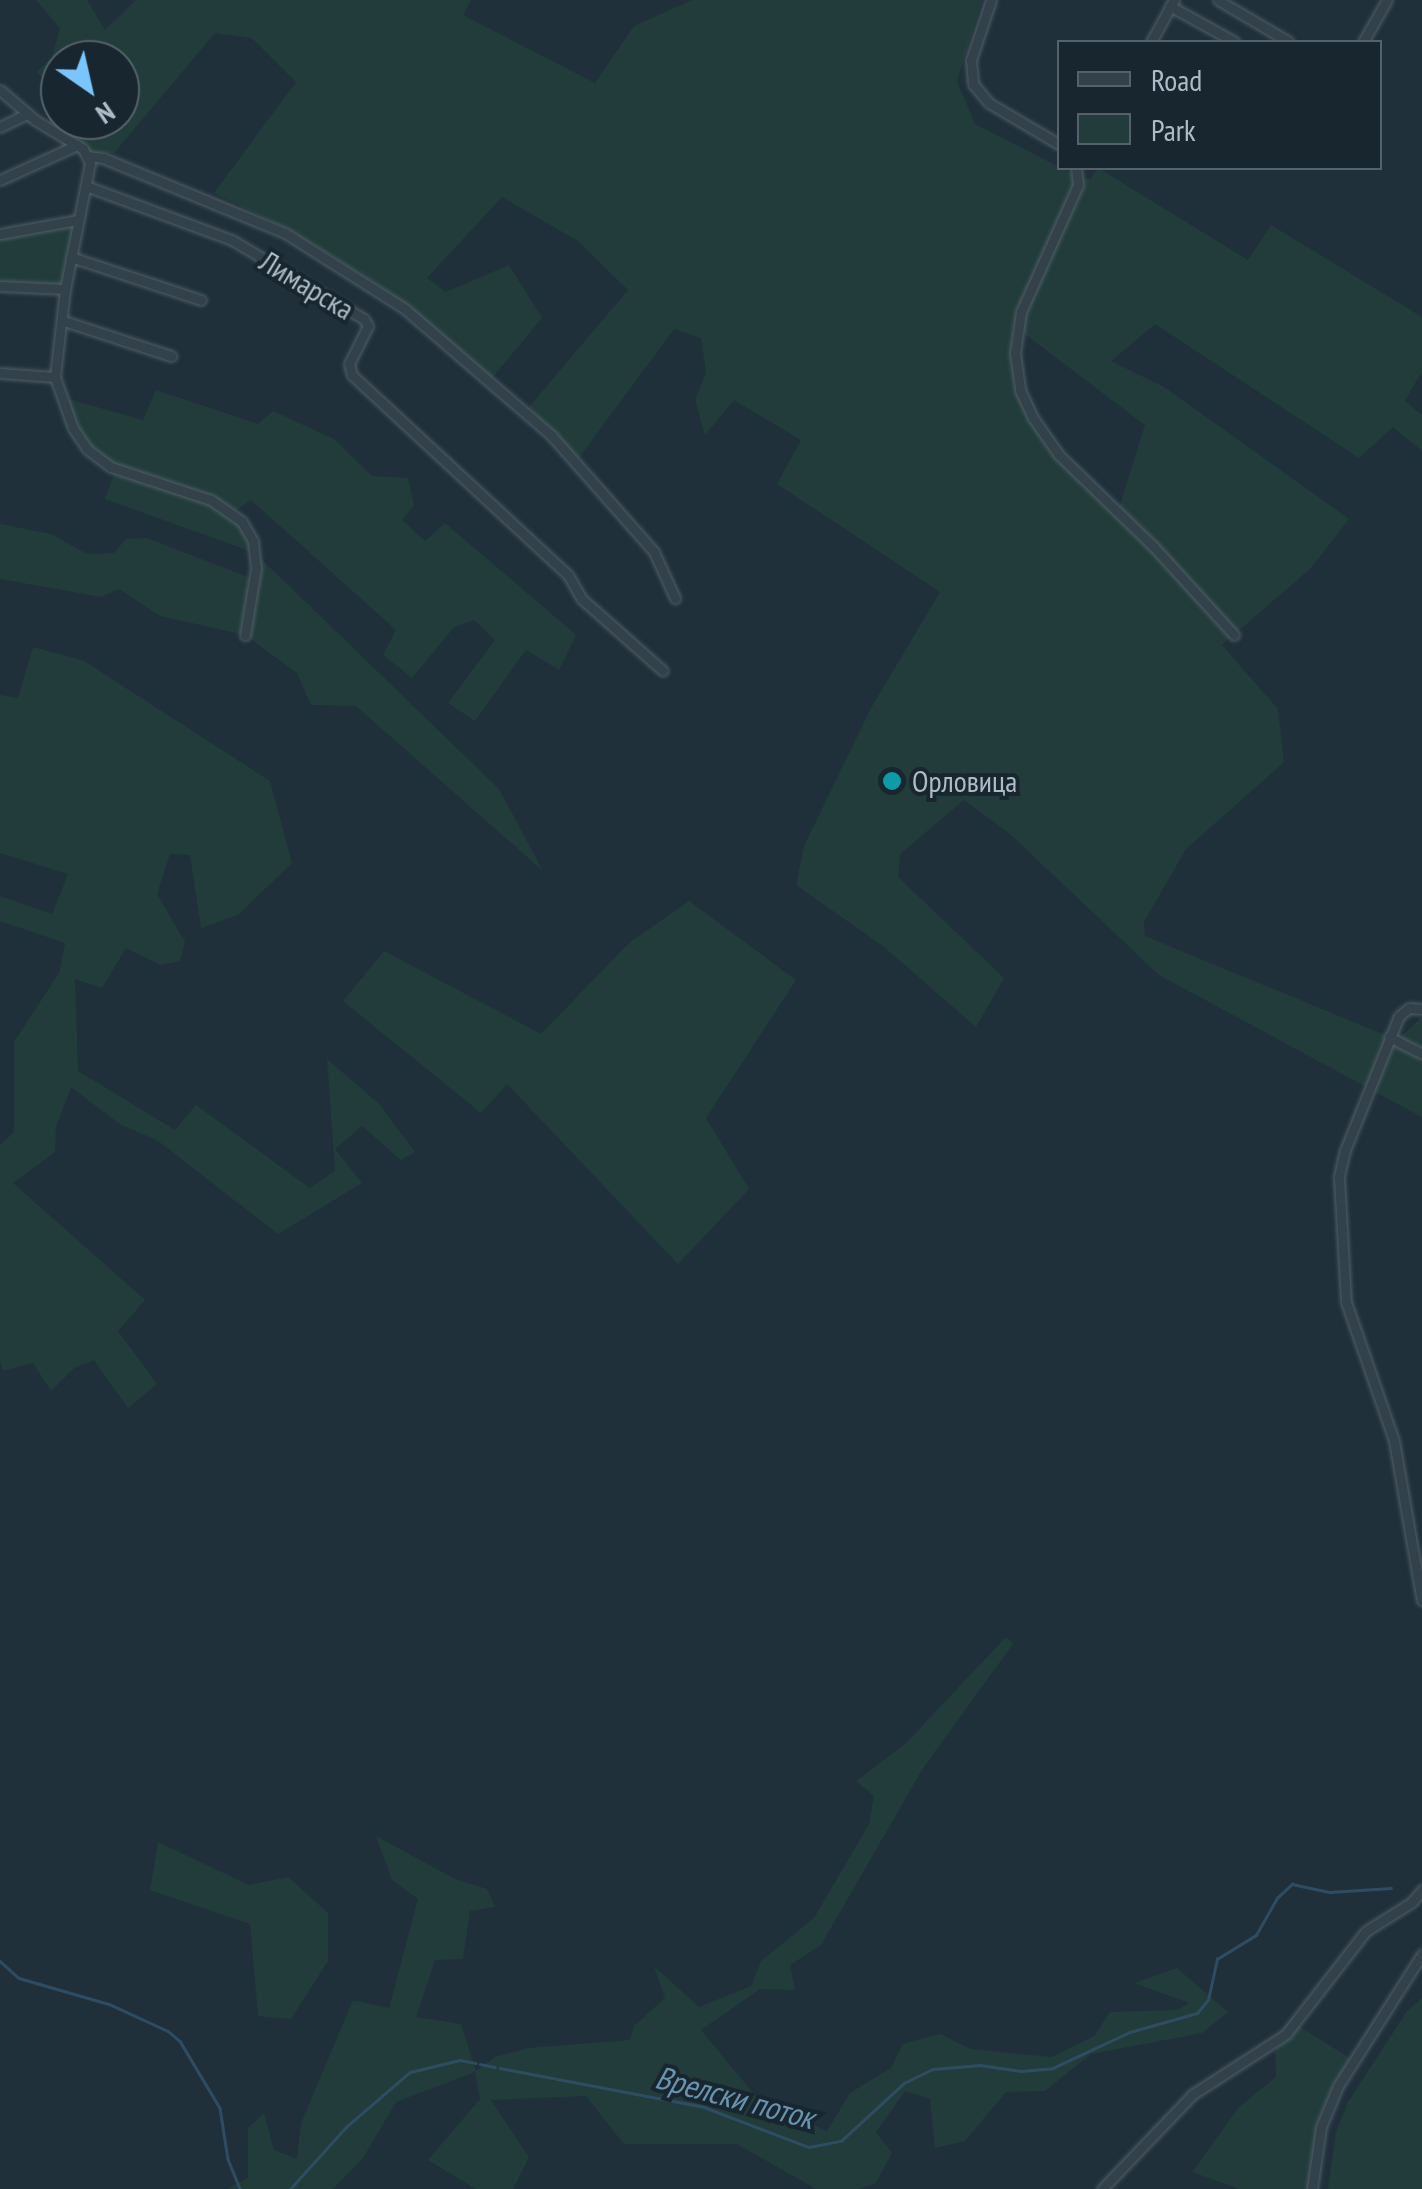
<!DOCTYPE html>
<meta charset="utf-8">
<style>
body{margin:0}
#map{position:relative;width:1422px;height:2189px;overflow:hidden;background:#1f303b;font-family:"PT Sans Narrow",sans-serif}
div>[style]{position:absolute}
.green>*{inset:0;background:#213c3a}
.stream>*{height:2.5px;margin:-1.25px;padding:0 1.25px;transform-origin:1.25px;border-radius:1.25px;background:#2f4d62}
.roads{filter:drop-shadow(0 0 2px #505f68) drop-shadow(0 0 2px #505f68)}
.street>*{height:9px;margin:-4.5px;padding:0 4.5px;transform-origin:4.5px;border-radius:4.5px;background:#33414b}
.dots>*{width:28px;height:28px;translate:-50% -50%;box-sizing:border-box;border:5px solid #18262f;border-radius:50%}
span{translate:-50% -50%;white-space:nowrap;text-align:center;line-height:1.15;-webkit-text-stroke:8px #18262f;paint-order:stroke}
.street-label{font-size:30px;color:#adbcc7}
.poi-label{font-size:30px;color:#adbcc7}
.left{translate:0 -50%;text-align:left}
.water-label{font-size:32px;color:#6a94ae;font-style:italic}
.legend{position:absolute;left:1057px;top:40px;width:325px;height:130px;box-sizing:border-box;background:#18262f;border:2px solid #54626c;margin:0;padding:12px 18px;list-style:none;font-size:30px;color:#adbcc7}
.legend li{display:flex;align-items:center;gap:20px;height:50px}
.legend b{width:50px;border:2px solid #54626c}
.north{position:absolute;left:40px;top:40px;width:100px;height:100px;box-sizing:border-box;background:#18262f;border:2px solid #54626c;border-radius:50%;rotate:146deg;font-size:28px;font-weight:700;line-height:40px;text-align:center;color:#adbcc7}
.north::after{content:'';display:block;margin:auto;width:35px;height:45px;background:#7bc5ff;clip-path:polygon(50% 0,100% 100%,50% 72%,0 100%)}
</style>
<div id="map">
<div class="green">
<i style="clip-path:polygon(evenodd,36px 0,87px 0,105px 30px,136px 0,471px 0,463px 15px,595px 83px,634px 26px,692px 0,982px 0,957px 81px,975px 124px,1079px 177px,1090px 179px,1098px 168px,1248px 260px,1271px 225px,1422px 317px,1422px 371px,1405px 401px,1422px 415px,1422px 451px,1393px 427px,1359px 458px,1155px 324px,1111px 361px,1164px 387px,1349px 519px,1311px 568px,1222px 645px,1278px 709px,1284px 762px,1186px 849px,1144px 922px,1145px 936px,1397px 1040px,1422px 1017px,1422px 1117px,1159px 975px,1010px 834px,964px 800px,900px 854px,898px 877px,1004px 978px,976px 1027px,884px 947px,796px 885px,804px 846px,871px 708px,940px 592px,777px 484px,801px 440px,734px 400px,705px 435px,695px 400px,706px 372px,701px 338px,674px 329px,578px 459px,529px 407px,628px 290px,578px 241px,502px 197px,427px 278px,446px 292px,509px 265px,542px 318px,492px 378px,394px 295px,287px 228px,214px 193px,296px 82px,252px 38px,215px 33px,114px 153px,93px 153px,48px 122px,60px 107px,60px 120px,120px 120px,120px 60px,60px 60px,60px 99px,37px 72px,52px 57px,60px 28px,36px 0,1018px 329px,1145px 425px,1118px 511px,1042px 433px,1016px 375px,1018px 329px)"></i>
<i style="clip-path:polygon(77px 220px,65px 289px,0 286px,0 234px)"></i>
<i style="clip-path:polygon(156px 390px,258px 424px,273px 411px,334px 439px,372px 476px,408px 478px,414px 505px,402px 520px,425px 541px,445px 523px,576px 635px,559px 670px,526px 650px,475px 721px,448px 703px,495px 640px,474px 620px,454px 627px,412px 678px,383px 655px,396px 630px,251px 500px,232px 513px,249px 531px,255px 553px,499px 789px,543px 871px,356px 706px,311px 705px,297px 673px,245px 635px,160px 616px,119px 589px,101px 597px,0 579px,0 524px,51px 534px,87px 554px,114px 553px,126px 539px,147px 538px,253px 579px,255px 553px,105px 499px,115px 471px,87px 449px,61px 397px,143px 420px)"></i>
<i style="clip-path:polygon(33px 647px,84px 661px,270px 781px,292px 863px,238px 915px,201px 928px,190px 855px,170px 854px,157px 894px,185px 942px,180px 961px,161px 965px,126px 948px,102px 988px,75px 979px,78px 1071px,175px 1130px,196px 1105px,310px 1188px,335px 1171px,327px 1059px,379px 1104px,415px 1152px,401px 1160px,362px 1126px,335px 1149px,362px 1183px,278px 1234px,157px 1140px,121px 1125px,71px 1087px,56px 1127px,55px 1152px,13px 1183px,145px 1300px,118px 1331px,157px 1384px,128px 1408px,94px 1360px,74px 1368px,51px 1391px,33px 1363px,3px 1371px,0 1361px,0 1145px,14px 1132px,14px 1042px,59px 973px,65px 943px,0 921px,0 896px,52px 914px,68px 874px,0 853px,0 695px,18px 698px)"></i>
<i style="clip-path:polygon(689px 901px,796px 980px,706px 1118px,749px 1189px,678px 1264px,507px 1084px,481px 1113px,343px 1001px,384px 951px,541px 1034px,629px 943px)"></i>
<i style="clip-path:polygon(1006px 1637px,1013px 1644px,923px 1768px,821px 1945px,790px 1965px,795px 1990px,760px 1989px,701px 2030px,758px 2099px,827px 2131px,850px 2093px,891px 2068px,903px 2044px,940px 2034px,971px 2049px,1052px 2057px,1094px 2036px,1110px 2012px,1177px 2010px,1189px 2003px,1134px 1983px,1177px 1968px,1228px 2012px,1202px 2033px,1091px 2054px,1045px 2091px,1006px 2092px,965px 2141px,935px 2148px,930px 2099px,905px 2091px,876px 2132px,892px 2153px,876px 2183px,859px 2189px,816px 2189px,737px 2144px,624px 2144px,586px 2096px,491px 2100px,529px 2157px,513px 2189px,476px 2189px,428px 2160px,480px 2099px,475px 2072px,396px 2102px,363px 2158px,333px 2189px,227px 2189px,248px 2178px,248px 2128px,264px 2113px,274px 2150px,297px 2159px,301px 2123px,353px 2000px,389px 2008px,418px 1899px,392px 1880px,376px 1836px,455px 1879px,487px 1889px,495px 1907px,470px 1911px,463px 1959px,435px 1960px,416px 2017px,461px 2024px,476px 2071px,495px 2057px,528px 2048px,630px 2040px,634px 2026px,665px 1998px,654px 1966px,699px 2007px,751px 1986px,761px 1961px,814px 1918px,869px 1824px,874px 1796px,856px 1781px,905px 1744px)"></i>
<i style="clip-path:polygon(158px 1842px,249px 1885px,288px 1877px,328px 1913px,328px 1961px,291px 2019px,258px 2016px,250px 1924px,150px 1890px)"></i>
<i style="clip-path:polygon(1422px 1998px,1422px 2189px,1328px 2189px,1336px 2132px,1348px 2102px,1407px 2011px)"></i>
<i style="clip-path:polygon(1294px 2023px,1353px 2060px,1321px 2127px,1312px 2189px,1239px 2189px,1192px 2172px,1239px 2107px,1276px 2077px,1275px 2043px)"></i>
</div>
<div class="stream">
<i style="left:0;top:1961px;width:25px;rotate:42deg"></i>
<i style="left:19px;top:1978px;width:94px;rotate:16.1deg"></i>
<i style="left:109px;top:2004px;width:65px;rotate:24.6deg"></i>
<i style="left:168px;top:2031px;width:16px;rotate:40deg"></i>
<i style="left:180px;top:2041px;width:78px;rotate:59.2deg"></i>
<i style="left:220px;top:2108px;width:52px;rotate:81.1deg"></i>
<i style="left:228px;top:2159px;width:32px;rotate:68deg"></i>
<i style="left:480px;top:2064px;width:15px;rotate:11deg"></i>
<i style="left:500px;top:2068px;width:208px;rotate:10.8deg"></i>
<i style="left:704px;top:2107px;width:112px;rotate:20.9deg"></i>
<i style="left:809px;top:2147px;width:33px;rotate:-11deg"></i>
<i style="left:841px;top:2141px;width:86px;rotate:-42.6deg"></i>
<i style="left:904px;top:2083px;width:32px;rotate:-26deg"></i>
<i style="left:933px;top:2069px;width:47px;rotate:-4.9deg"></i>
<i style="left:980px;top:2065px;width:41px;rotate:8.3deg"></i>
<i style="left:1021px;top:2071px;width:32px;rotate:-5deg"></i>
<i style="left:1053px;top:2068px;width:85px;rotate:-25.1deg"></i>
<i style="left:1130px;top:2032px;width:70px;rotate:-15.8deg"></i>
<i style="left:1197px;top:2013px;width:17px;rotate:-50deg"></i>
<i style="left:1208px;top:2000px;width:42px;rotate:-77.6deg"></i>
<i style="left:1217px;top:1959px;width:46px;rotate:-31.6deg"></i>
<i style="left:1256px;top:1935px;width:43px;rotate:-60.4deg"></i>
<i style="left:1277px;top:1898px;width:21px;rotate:-43deg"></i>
<i style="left:1292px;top:1884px;width:39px;rotate:12deg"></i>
<i style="left:1330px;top:1892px;width:61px;rotate:-3.8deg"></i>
<i style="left:290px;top:2189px;width:84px;rotate:-47.9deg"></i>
<i style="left:346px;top:2127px;width:84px;rotate:-40.7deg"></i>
<i style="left:410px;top:2072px;width:51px;rotate:-13.5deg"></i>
<i style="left:460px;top:2060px;width:16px;rotate:11deg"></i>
</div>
<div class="roads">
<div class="street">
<i style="left:991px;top:0;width:63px;rotate:108.4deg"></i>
<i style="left:971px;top:60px;width:24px;rotate:85deg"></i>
<i style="left:973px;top:84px;width:25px;rotate:50deg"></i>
<i style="left:989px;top:103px;width:82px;rotate:30.6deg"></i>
<i style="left:1218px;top:0;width:82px;rotate:30.6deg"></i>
<i style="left:1170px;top:6px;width:74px;rotate:29deg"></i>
<i style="left:1151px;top:42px;width:48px;rotate:-61.3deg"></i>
<i style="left:1363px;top:42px;width:48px;rotate:-60.3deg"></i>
<i style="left:0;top:90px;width:46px;rotate:40.6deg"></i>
<i style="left:35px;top:120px;width:56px;rotate:31.1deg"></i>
<i style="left:83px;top:149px;width:16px;rotate:63deg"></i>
<i style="left:90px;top:163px;width:128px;rotate:101.2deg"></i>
<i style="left:65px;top:289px;width:89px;rotate:96.5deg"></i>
<i style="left:55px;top:377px;width:54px;rotate:70.6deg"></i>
<i style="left:73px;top:428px;width:25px;rotate:56deg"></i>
<i style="left:87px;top:449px;width:30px;rotate:37deg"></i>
<i style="left:111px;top:467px;width:105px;rotate:18.3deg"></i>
<i style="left:211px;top:500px;width:38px;rotate:35deg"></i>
<i style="left:242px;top:522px;width:22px;rotate:60deg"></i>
<i style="left:253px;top:541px;width:27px;rotate:84deg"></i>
<i style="left:256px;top:568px;width:68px;rotate:99.3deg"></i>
<i style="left:0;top:127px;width:30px;rotate:-26deg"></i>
<i style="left:88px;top:156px;width:15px;rotate:8deg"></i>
<i style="left:103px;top:158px;width:197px;rotate:22.4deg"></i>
<i style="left:285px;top:233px;width:142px;rotate:32.3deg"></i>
<i style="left:405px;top:309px;width:193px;rotate:40.8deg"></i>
<i style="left:551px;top:435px;width:156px;rotate:48.6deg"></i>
<i style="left:654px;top:552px;width:51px;rotate:65.5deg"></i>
<i style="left:1076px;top:168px;width:17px;rotate:83deg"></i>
<i style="left:1078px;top:185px;width:139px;rotate:114.2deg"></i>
<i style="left:1021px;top:312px;width:41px;rotate:98.3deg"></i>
<i style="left:1015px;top:353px;width:37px;rotate:82deg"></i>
<i style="left:1020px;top:390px;width:31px;rotate:65deg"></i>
<i style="left:1033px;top:418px;width:45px;rotate:54.9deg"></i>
<i style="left:1059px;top:455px;width:132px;rotate:44.1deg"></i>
<i style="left:1154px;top:547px;width:119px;rotate:47.7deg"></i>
<i style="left:0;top:180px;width:85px;rotate:-24.4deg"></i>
<i style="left:86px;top:186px;width:156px;rotate:20.3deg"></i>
<i style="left:232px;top:240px;width:154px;rotate:30.9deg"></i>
<i style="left:364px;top:319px;width:8px;rotate:60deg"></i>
<i style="left:368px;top:326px;width:42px;rotate:116.6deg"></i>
<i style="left:349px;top:364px;width:11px;rotate:75deg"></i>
<i style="left:352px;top:375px;width:294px;rotate:42.8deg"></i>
<i style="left:568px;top:575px;width:28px;rotate:60deg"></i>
<i style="left:582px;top:599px;width:108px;rotate:41.6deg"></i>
<i style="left:0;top:234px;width:78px;rotate:-10.3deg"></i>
<i style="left:71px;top:257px;width:137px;rotate:18.3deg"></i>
<i style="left:0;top:286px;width:65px;rotate:2.6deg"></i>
<i style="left:64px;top:321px;width:113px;rotate:18.1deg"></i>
<i style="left:0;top:373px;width:55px;rotate:4.2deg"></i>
<i style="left:1422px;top:1009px;width:13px;rotate:-176deg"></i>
<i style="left:1409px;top:1008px;width:13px;rotate:141deg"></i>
<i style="left:1399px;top:1016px;width:144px;rotate:111.9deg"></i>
<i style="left:1345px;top:1150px;width:28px;rotate:103deg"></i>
<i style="left:1339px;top:1177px;width:125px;rotate:86.8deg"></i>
<i style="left:1346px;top:1302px;width:147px;rotate:70.9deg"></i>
<i style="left:1394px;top:1441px;width:162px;rotate:80.1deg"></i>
<i style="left:1389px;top:1037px;width:37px;rotate:27deg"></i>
<i style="left:1102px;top:2189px;width:132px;rotate:-46.2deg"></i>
<i style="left:1193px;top:2094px;width:111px;rotate:-32.8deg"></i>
<i style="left:1286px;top:2034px;width:130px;rotate:-52.2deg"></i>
<i style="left:1366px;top:1931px;width:54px;rotate:-32.2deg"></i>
<i style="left:1412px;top:1902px;width:16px;rotate:-50deg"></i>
<i style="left:1312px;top:2189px;width:63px;rotate:-81.7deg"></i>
<i style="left:1321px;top:2127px;width:44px;rotate:-67.5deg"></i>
<i style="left:1338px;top:2086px;width:156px;rotate:-57.5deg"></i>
</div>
</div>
<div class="dots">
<i style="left:892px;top:781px;background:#0f9aa8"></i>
</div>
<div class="street-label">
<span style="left:307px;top:285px;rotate:31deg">Лимарска</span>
</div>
<div class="poi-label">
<span class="left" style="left:912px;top:781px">Орловица</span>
</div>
<div class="water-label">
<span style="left:735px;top:2097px;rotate:15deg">Врелски поток</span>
</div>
<ul class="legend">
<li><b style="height:12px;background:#33414b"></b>Road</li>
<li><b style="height:28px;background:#213c3a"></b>Park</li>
</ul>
<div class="north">N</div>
</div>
